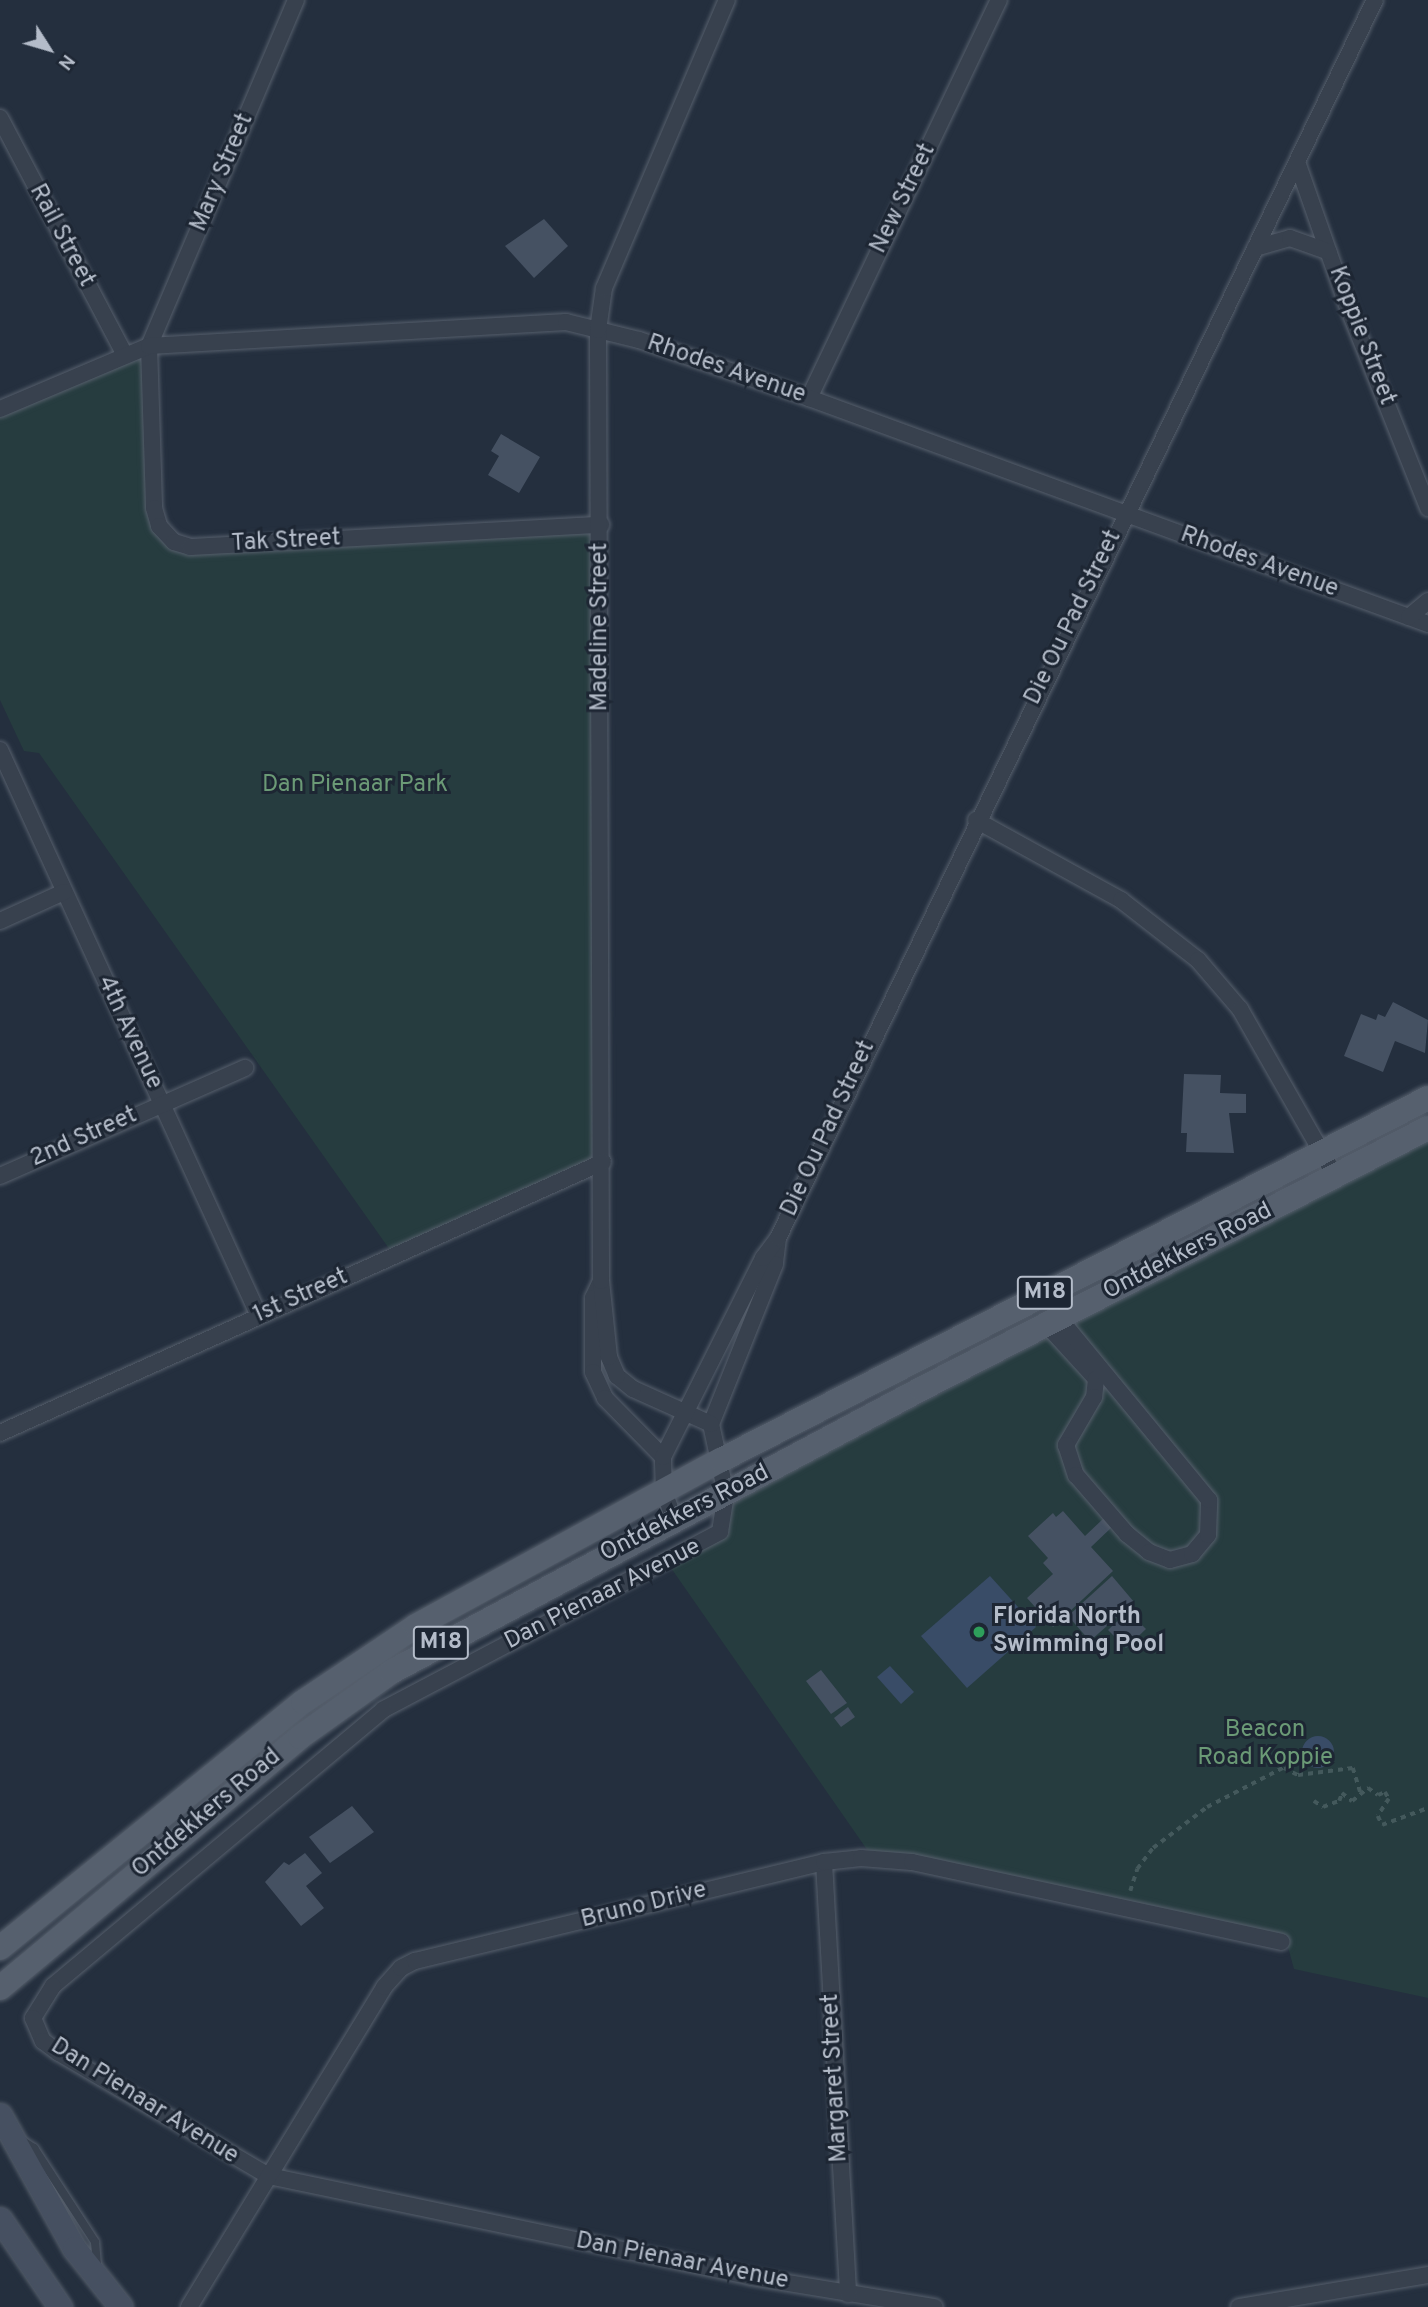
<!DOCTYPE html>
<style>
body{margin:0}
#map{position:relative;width:1428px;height:2307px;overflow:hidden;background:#242f3e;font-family:Overpass,sans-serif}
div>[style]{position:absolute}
.green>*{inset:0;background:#263c3f}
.water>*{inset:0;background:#394c67}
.round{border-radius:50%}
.building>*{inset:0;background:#455162}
.path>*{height:3.5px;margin-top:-1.75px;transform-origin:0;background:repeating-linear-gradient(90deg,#44595c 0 5px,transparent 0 10px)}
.roads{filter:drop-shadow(0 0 2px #565f6c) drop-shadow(0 0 2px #565f6c)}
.service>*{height:8px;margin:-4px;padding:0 4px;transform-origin:4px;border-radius:4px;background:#38414e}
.minor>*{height:16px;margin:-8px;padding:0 8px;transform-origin:8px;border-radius:8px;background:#38414e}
.secondary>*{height:23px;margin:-11.5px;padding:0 11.5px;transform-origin:11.5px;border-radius:11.5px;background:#465061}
.primary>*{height:24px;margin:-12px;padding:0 12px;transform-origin:12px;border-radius:12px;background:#56606e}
.dots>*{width:19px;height:19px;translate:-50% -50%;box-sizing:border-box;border:4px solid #1d2633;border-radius:50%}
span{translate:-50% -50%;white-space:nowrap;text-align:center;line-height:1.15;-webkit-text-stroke:6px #1d2633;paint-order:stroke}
.shield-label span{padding:2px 5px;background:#1d2633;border:2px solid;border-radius:5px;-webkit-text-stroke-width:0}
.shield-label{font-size:23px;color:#b4bcc9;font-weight:700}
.street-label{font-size:24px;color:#b4bcc9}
.park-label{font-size:24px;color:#6b9a76}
.poi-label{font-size:24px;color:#b4bcc9;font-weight:700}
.left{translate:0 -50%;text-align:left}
.north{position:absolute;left:14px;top:14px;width:70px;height:70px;-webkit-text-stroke:5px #1d2633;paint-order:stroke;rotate:127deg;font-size:19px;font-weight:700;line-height:28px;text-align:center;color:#b4bcc9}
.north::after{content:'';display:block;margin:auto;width:24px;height:32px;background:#b4bcc9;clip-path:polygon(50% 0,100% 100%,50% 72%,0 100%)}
</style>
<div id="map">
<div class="green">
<i style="clip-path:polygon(142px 355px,164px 542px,594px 533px,597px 1157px,390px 1250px,39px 753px,24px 751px,0 700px,0 416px)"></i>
<i style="clip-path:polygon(1428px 1139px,1428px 1998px,1294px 1969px,1285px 1936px,912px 1855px,868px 1851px,671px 1568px,726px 1535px,732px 1502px)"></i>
</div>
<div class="water">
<i style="clip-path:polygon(990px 1576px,1036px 1627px,967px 1688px,921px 1636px)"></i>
<i style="clip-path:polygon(890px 1666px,914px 1692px,901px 1704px,877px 1677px)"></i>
<i class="round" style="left:1302px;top:1736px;width:32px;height:32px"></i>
</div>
<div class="building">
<i style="clip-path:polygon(544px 219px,568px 246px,534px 278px,505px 246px)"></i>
<i style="clip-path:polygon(501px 434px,540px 457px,519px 493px,488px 475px,499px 456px,491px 451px)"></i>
<i style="clip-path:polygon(1393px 1002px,1428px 1020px,1425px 1053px,1395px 1041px,1383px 1072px,1344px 1056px,1361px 1014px,1376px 1020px,1378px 1014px,1385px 1017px)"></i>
<i style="clip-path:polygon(1184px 1074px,1221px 1075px,1220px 1093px,1246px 1094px,1246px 1113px,1229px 1113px,1234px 1153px,1186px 1152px,1187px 1133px,1181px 1133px)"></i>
<i style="clip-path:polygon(1063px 1511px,1085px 1536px,1104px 1518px,1112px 1527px,1091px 1547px,1113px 1571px,1053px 1627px,1027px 1598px,1053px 1574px,1043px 1563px,1048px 1558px,1028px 1536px,1053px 1513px,1056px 1517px)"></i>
<i style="clip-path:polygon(1112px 1576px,1134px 1602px,1090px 1641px,1068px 1616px)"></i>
<i style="clip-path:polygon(1128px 1611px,1146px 1629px,1126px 1648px,1108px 1630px)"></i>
<i style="clip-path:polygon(821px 1670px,847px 1703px,831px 1714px,806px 1681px)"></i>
<i style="clip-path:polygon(848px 1707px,855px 1717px,841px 1727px,834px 1718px)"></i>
<i style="clip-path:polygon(352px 1806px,374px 1832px,330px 1863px,309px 1837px)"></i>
<i style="clip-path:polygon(305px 1853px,322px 1873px,306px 1886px,324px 1908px,301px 1926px,265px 1882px,284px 1862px,289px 1865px)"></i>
</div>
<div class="path">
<i style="left:1284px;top:1768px;width:16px;rotate:27deg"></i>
<i style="left:1298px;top:1775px;width:55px;rotate:-7.3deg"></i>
<i style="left:1353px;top:1768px;width:27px;rotate:73deg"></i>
<i style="left:1314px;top:1801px;width:11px;rotate:34deg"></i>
<i style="left:1323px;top:1807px;width:17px;rotate:-21deg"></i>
<i style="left:1339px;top:1801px;width:9px;rotate:-69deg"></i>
<i style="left:1342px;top:1793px;width:13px;rotate:39deg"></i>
<i style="left:1352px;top:1801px;width:21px;rotate:-39deg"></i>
<i style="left:1368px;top:1788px;width:12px;rotate:35deg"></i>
<i style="left:1378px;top:1795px;width:8px;rotate:-23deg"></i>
<i style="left:1385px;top:1792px;width:8px;rotate:60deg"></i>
<i style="left:1389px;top:1799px;width:20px;rotate:123deg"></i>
<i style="left:1378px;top:1816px;width:10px;rotate:66deg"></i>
<i style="left:1382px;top:1825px;width:49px;rotate:-20.3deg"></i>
<i style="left:1130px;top:1891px;width:23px;rotate:-72deg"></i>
<i style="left:1137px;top:1869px;width:26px;rotate:-53deg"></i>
<i style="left:1153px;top:1848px;width:68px;rotate:-37.2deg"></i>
<i style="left:1207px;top:1807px;width:100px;rotate:-27.3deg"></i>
</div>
<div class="roads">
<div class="service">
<i style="left:20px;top:2139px;width:17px;rotate:33deg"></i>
<i style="left:34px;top:2148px;width:112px;rotate:57deg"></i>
<i style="left:95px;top:2242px;width:25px;rotate:85deg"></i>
</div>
<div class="minor">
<i style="left:296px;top:0;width:376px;rotate:113deg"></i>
<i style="left:149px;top:346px;width:162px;rotate:88.2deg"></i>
<i style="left:154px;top:508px;width:19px;rotate:74deg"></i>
<i style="left:159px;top:526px;width:22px;rotate:47deg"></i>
<i style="left:174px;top:542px;width:17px;rotate:17deg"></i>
<i style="left:190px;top:547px;width:412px;rotate:-3.1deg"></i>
<i style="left:0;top:118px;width:266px;rotate:62.2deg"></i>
<i style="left:1297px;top:162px;width:151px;rotate:70.7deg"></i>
<i style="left:1347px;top:305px;width:219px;rotate:68.2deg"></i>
<i style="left:1255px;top:248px;width:36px;rotate:-16deg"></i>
<i style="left:1290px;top:238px;width:41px;rotate:19.7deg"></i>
<i style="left:809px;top:398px;width:441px;rotate:-64.5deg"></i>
<i style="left:0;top:409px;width:162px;rotate:-22.9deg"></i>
<i style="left:149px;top:346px;width:418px;rotate:-3.3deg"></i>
<i style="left:566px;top:322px;width:75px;rotate:13.9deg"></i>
<i style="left:639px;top:340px;width:180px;rotate:18.8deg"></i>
<i style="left:809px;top:398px;width:659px;rotate:20.06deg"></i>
<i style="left:1409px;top:617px;width:25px;rotate:-40deg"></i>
<i style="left:0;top:750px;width:622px;rotate:65.41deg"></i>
<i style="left:976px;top:820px;width:166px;rotate:28.9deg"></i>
<i style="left:1121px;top:900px;width:98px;rotate:37.9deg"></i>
<i style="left:1198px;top:960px;width:65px;rotate:49.4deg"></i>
<i style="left:1240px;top:1009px;width:193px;rotate:60.3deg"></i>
<i style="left:0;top:921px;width:70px;rotate:-24.4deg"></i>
<i style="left:0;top:1176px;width:268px;rotate:-23.8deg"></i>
<i style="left:778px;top:1238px;width:26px;rotate:97deg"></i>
<i style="left:775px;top:1264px;width:172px;rotate:111.8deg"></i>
<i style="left:711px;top:1424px;width:72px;rotate:77.9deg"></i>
<i style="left:726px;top:1494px;width:38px;rotate:99deg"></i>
<i style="left:720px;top:1532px;width:381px;rotate:152.2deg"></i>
<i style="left:383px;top:1710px;width:430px;rotate:140.1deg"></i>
<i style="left:53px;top:1986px;width:38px;rotate:122deg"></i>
<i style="left:33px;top:2018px;width:25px;rotate:67deg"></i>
<i style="left:43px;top:2041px;width:20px;rotate:37deg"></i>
<i style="left:59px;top:2053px;width:243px;rotate:30.4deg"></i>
<i style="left:269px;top:2176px;width:492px;rotate:11.8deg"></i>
<i style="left:751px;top:2277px;width:186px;rotate:9.3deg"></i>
<i style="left:601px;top:1281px;width:19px;rotate:115deg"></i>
<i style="left:593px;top:1298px;width:74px;rotate:90deg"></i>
<i style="left:593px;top:1372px;width:29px;rotate:65deg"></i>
<i style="left:605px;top:1398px;width:83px;rotate:45.5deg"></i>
<i style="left:1046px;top:1324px;width:74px;rotate:47.7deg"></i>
<i style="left:1096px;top:1379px;width:18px;rotate:96deg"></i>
<i style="left:1094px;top:1397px;width:56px;rotate:120.3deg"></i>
<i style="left:1066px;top:1445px;width:32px;rotate:72deg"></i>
<i style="left:1076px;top:1475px;width:78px;rotate:49.2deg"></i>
<i style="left:1127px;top:1534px;width:28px;rotate:39deg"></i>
<i style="left:1149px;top:1552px;width:22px;rotate:21deg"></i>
<i style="left:1170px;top:1560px;width:23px;rotate:-15deg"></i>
<i style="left:1192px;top:1554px;width:25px;rotate:-50deg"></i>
<i style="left:1208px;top:1535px;width:35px;rotate:-88deg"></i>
<i style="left:1209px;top:1500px;width:236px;rotate:-129.5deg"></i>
<i style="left:711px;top:1424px;width:85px;rotate:-155.8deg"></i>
<i style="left:633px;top:1389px;width:21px;rotate:-141deg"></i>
<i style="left:617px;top:1376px;width:21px;rotate:-113deg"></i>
<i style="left:609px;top:1357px;width:76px;rotate:-96deg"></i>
<i style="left:601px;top:1281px;width:951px;rotate:-90.18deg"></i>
<i style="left:598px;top:330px;width:42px;rotate:-81.9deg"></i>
<i style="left:604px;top:288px;width:313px;rotate:-66.9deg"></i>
<i style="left:0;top:1433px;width:661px;rotate:-24.2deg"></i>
<i style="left:674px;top:1519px;width:30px;rotate:-110deg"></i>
<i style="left:664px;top:1491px;width:34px;rotate:-92deg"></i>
<i style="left:663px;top:1457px;width:223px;rotate:-63.3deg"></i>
<i style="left:763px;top:1258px;width:25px;rotate:-53deg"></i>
<i style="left:778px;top:1238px;width:1374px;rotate:-64.26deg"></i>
<i style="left:824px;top:1862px;width:433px;rotate:86.8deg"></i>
<i style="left:189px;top:2307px;width:375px;rotate:-58.6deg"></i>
<i style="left:384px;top:1987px;width:25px;rotate:-48deg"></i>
<i style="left:401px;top:1968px;width:16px;rotate:-27deg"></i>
<i style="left:415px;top:1961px;width:421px;rotate:-13.6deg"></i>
<i style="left:824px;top:1862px;width:37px;rotate:-6deg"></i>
<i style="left:861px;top:1858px;width:51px;rotate:4.5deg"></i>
<i style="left:912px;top:1862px;width:378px;rotate:12.2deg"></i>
<i style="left:1239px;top:2307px;width:192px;rotate:-9.6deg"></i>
</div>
<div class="secondary">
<i style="left:0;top:2115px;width:152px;rotate:60.9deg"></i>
<i style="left:74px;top:2248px;width:75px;rotate:51.5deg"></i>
<i style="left:0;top:2219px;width:107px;rotate:55.7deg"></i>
</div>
<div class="primary">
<i style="left:0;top:1948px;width:390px;rotate:-39.1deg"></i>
<i style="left:303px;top:1702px;width:136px;rotate:-33.9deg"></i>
<i style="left:416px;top:1626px;width:347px;rotate:-28.6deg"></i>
<i style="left:721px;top:1460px;width:794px;rotate:-27.11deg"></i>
<i style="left:0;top:1988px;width:391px;rotate:-39.9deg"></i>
<i style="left:300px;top:1737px;width:112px;rotate:-35.5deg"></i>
<i style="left:391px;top:1672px;width:601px;rotate:-28.1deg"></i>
<i style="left:921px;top:1389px;width:570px;rotate:-27.24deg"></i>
</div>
</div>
<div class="dots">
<i style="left:979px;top:1632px;background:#2e9e5b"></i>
</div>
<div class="shield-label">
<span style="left:1045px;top:1293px">M18</span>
<span style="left:441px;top:1643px">M18</span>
</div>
<div class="street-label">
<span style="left:223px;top:173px;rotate:-67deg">Mary Street</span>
<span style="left:904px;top:199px;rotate:-64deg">New Street</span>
<span style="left:61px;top:236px;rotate:62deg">Rail Street</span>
<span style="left:1361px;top:336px;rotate:69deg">Koppie Street</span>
<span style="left:726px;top:370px;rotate:19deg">Rhodes Avenue</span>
<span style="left:286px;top:542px;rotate:-3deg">Tak Street</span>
<span style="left:1259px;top:563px;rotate:20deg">Rhodes Avenue</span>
<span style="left:1074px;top:618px;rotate:-64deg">Die Ou Pad Street</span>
<span style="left:601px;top:627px;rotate:-90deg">Madeline Street</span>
<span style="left:129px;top:1033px;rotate:65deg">4th Avenue</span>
<span style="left:829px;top:1129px;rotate:-65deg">Die Ou Pad Street</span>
<span style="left:84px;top:1138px;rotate:-24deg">2nd Street</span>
<span style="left:1188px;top:1252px;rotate:-27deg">Ontdekkers Road</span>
<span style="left:301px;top:1297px;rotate:-24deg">1st Street</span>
<span style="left:685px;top:1514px;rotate:-27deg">Ontdekkers Road</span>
<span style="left:603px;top:1595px;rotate:-27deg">Dan Pienaar Avenue</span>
<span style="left:207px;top:1814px;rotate:-40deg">Ontdekkers Road</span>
<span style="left:644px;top:1906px;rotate:-14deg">Bruno Drive</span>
<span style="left:836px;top:2078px;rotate:-93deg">Margaret Street</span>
<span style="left:144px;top:2102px;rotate:32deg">Dan Pienaar Avenue</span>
<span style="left:682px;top:2262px;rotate:11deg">Dan Pienaar Avenue</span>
</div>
<div class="park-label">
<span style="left:355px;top:786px">Dan Pienaar Park</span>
<span style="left:1265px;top:1745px">Beacon<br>Road Koppie</span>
</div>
<div class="poi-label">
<span class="left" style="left:993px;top:1632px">Florida North<br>Swimming Pool</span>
</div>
<div class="north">N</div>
</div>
